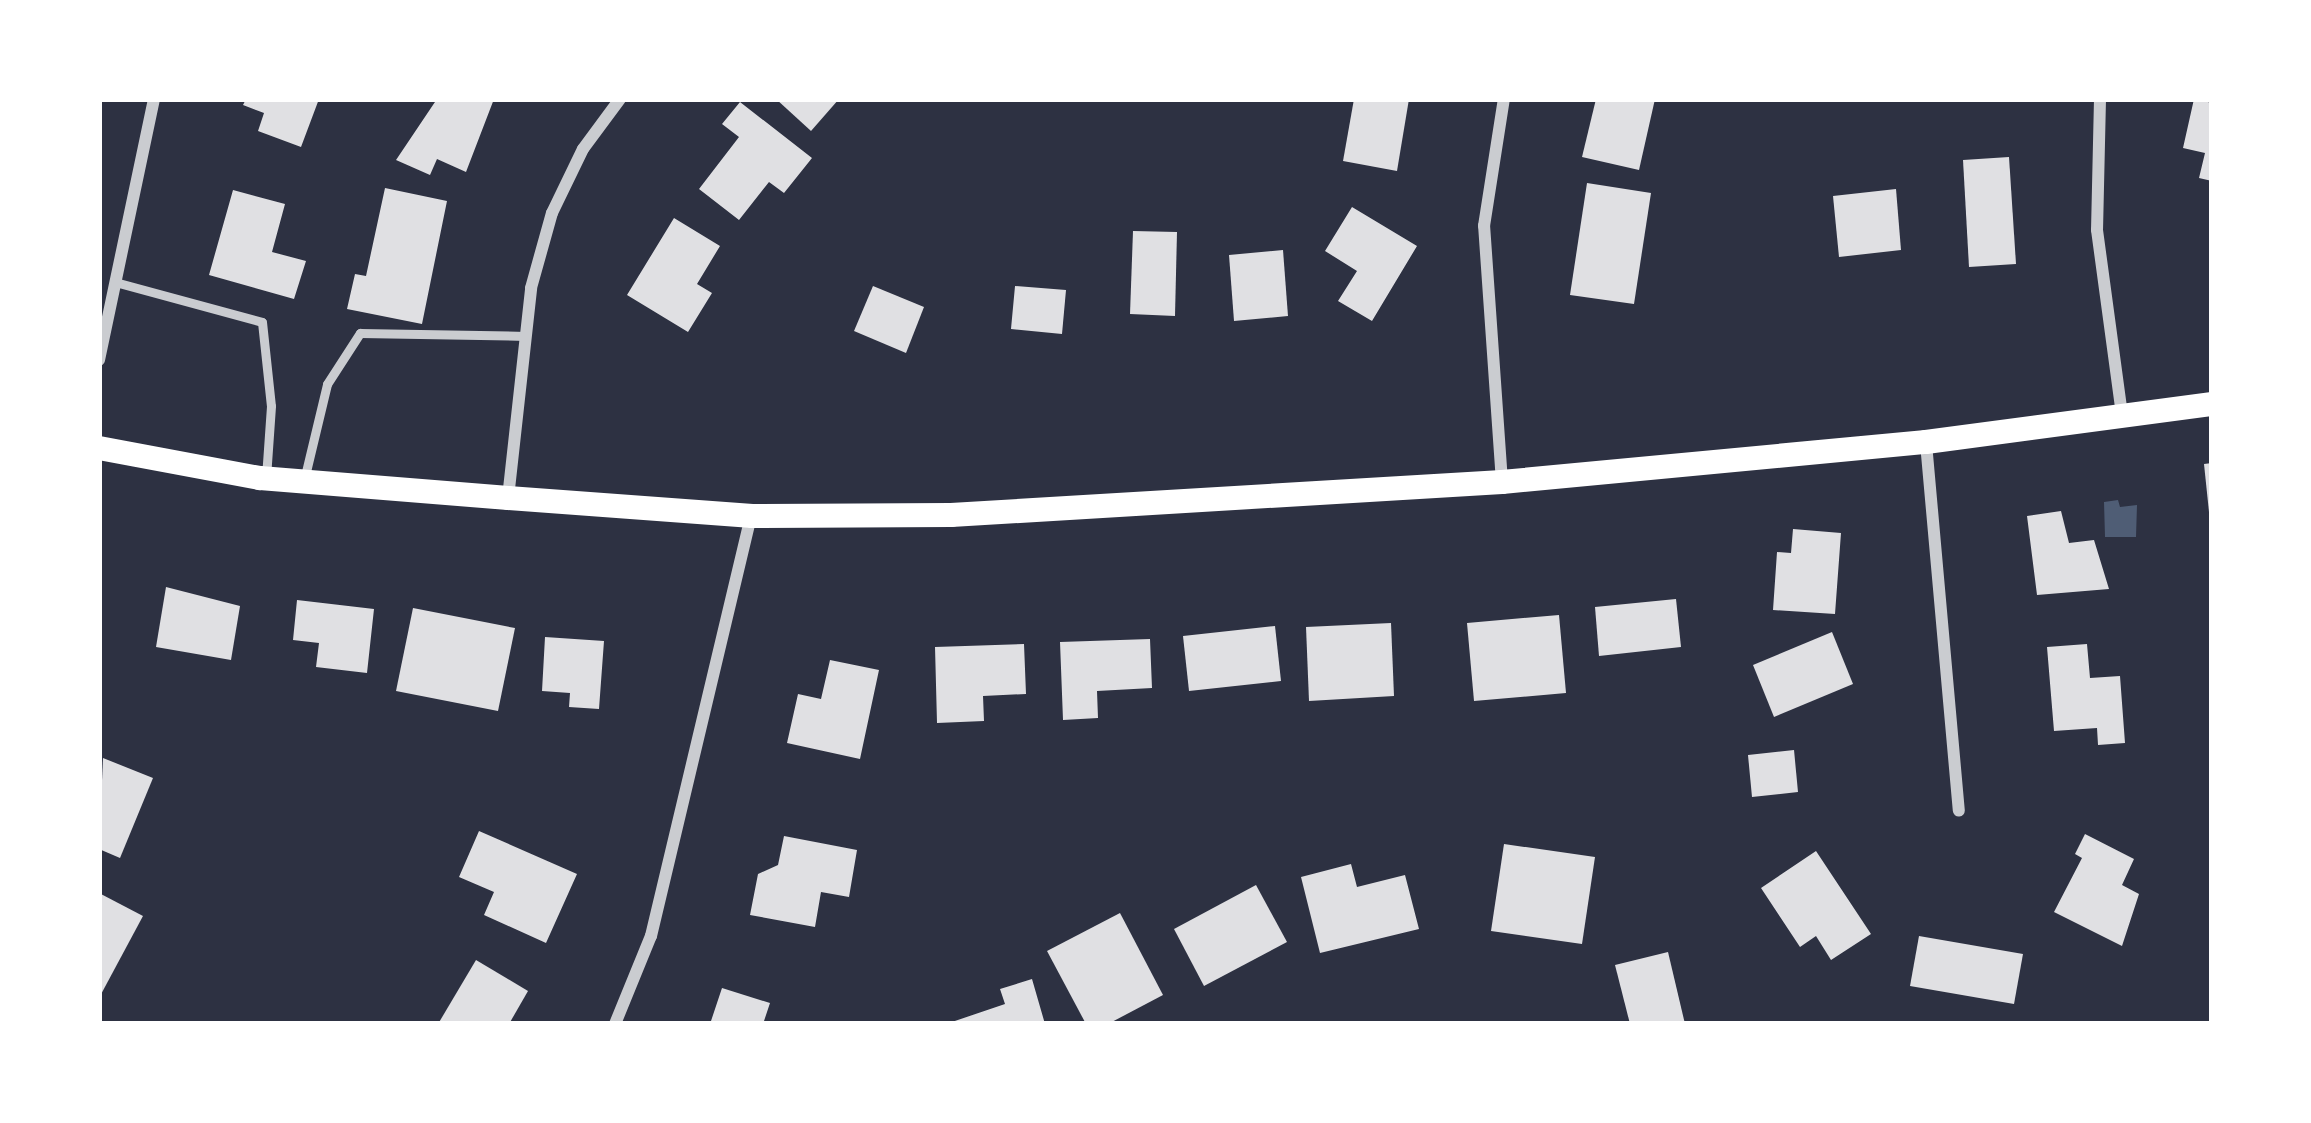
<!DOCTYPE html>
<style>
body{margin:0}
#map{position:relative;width:2311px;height:1123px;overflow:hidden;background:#2d3142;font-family:"DM Sans",sans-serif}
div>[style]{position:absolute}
.water>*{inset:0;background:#4f5d75}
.building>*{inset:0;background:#e0e0e3}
.service>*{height:9px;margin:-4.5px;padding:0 4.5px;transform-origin:4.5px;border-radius:4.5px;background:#caccd0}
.minor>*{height:12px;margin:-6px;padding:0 6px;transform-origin:6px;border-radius:6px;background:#caccd0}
.secondary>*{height:24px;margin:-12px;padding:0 12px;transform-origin:12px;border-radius:12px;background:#fff}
span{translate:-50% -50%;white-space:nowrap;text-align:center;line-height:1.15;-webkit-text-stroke:9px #fff;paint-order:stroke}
.frame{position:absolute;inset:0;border:102px solid #fff;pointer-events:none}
</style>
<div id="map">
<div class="water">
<i style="clip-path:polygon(2118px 500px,2120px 507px,2137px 505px,2136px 537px,2105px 537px,2104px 502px)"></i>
</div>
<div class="building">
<i style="clip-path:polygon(246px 99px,319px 99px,301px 147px,258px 131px,264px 113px,243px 105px)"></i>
<i style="clip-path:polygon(437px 99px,494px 99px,466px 172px,437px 159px,430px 175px,396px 160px)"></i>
<i style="clip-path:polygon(776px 99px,839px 99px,811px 131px)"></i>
<i style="clip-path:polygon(1354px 99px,1409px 99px,1397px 171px,1343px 161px)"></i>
<i style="clip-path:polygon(1596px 99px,1655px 99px,1639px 170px,1582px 157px)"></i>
<i style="clip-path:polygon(2194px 99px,2212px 103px,2212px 181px,2199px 178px,2205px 153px,2183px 148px)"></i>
<i style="clip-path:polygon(740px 102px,812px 158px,784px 193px,769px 182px,739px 220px,699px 189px,739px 137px,722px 124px)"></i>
<i style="clip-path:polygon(2009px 157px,2016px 264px,1969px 267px,1963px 160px)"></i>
<i style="clip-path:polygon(1587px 183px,1651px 193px,1634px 304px,1570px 295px)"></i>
<i style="clip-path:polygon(385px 188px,447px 201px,422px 324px,347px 309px,355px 274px,366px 276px)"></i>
<i style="clip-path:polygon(1896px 189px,1901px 250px,1839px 257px,1833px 196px)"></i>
<i style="clip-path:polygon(233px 190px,285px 204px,272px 252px,306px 261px,294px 299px,209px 275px)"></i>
<i style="clip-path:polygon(1352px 207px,1417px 246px,1372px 321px,1338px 301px,1357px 271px,1325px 251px)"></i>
<i style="clip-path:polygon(674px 218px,720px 246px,697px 284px,712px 293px,688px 332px,627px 295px)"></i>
<i style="clip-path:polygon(1133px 231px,1177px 232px,1175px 316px,1130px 314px)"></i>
<i style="clip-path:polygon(1283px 250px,1288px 316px,1234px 321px,1229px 255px)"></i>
<i style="clip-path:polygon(873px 286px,924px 307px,906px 353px,854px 331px)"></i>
<i style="clip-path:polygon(1015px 286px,1066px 290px,1062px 334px,1011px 329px)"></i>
<i style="clip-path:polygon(2212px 463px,2212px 512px,2209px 512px,2204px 464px)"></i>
<i style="clip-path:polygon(2061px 511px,2069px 543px,2094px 540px,2109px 589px,2037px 595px,2027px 516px)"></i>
<i style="clip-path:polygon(1793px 529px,1841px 533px,1835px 614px,1773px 610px,1777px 552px,1791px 553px)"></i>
<i style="clip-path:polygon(166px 587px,240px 606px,231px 660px,156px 647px)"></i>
<i style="clip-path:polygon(1676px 599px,1681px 647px,1599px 656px,1595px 607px)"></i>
<i style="clip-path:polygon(297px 600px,374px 609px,367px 673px,316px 667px,319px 643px,293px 640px)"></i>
<i style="clip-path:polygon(413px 608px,515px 628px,498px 711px,396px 691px)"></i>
<i style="clip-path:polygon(1559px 615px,1566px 693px,1474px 701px,1467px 623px)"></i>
<i style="clip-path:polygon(1391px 623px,1394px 696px,1309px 701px,1306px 627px)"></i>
<i style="clip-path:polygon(1275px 626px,1281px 681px,1189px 691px,1183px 636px)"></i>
<i style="clip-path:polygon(1832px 632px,1853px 684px,1774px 717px,1753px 665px)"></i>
<i style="clip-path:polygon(545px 637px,604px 641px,599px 709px,569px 707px,570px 693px,542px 691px)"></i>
<i style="clip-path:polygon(1150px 639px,1152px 688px,1097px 691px,1098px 718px,1063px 720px,1060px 642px)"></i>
<i style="clip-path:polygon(1024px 644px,1026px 694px,983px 696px,984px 721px,937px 723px,935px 647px)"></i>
<i style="clip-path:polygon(2087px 644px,2090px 678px,2120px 676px,2125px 743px,2098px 745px,2097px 728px,2054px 731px,2047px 647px)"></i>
<i style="clip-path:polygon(830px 660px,879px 670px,860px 759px,787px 743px,798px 694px,821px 699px)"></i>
<i style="clip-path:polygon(1794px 750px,1798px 792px,1752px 797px,1748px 755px)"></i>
<i style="clip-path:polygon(103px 758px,153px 778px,120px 858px,99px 849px)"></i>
<i style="clip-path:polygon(479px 831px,577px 874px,546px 943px,484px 915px,494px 892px,459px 877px)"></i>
<i style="clip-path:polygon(2085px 834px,2134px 859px,2122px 885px,2139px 894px,2122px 946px,2054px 912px,2082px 858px,2075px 854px)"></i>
<i style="clip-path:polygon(784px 836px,857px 850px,849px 897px,821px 892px,815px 927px,750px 915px,758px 874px,778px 865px)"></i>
<i style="clip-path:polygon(1504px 844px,1595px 857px,1582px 944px,1491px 931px)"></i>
<i style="clip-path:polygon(1816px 851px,1871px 934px,1831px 960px,1816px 936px,1800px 947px,1761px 888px)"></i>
<i style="clip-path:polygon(1351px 864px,1357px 887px,1405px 875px,1419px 929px,1320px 953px,1301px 877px)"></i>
<i style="clip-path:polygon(1256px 885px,1287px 942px,1204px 986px,1174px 929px)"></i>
<i style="clip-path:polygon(99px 893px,143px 916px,99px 998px)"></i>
<i style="clip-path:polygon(1120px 913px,1163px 995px,1108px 1024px,1086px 1024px,1047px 951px)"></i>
<i style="clip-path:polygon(1919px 936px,2023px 954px,2014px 1004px,1910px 986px)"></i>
<i style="clip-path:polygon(1668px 952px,1685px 1024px,1630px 1024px,1615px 965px)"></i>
<i style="clip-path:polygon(476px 960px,528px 991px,509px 1024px,438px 1024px)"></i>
<i style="clip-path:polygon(1032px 979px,1045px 1024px,946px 1024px,1005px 1004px,1000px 989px)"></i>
<i style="clip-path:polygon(722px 988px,770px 1003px,763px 1024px,710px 1024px)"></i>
</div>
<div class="service">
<i style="left:115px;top:282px;width:152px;rotate:15.2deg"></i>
<i style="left:262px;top:322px;width:84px;rotate:83.9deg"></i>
<i style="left:271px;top:406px;width:72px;rotate:94deg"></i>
<i style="left:304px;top:480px;width:99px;rotate:-76.5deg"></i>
<i style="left:327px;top:384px;width:61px;rotate:-57.1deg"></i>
<i style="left:360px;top:333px;width:166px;rotate:1deg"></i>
</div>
<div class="minor">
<i style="left:2100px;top:99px;width:131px;rotate:91.3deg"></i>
<i style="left:2097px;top:230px;width:187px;rotate:82.3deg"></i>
<i style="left:99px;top:360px;width:267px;rotate:-78.1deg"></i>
<i style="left:1926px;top:443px;width:369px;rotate:84.9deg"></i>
<i style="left:1502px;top:482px;width:257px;rotate:-94deg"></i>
<i style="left:1484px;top:226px;width:129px;rotate:-81.1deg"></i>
<i style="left:508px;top:498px;width:211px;rotate:-83.7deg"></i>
<i style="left:531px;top:288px;width:78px;rotate:-74.4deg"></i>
<i style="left:552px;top:213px;width:71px;rotate:-64.2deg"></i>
<i style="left:583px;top:149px;width:62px;rotate:-53.5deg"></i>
<i style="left:615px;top:1024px;width:95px;rotate:-67.8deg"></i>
<i style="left:651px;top:936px;width:431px;rotate:-76.6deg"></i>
</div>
<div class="secondary">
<i style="left:99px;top:448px;width:164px;rotate:10.6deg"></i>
<i style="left:260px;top:478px;width:249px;rotate:4.6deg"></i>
<i style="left:508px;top:498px;width:245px;rotate:4.2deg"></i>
<i style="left:752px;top:516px;width:199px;rotate:-0.3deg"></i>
<i style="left:951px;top:515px;width:552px;rotate:-3.43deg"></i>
<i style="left:1502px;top:482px;width:426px;rotate:-5.4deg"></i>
<i style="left:1926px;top:442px;width:289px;rotate:-7.6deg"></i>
</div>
<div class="frame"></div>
</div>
